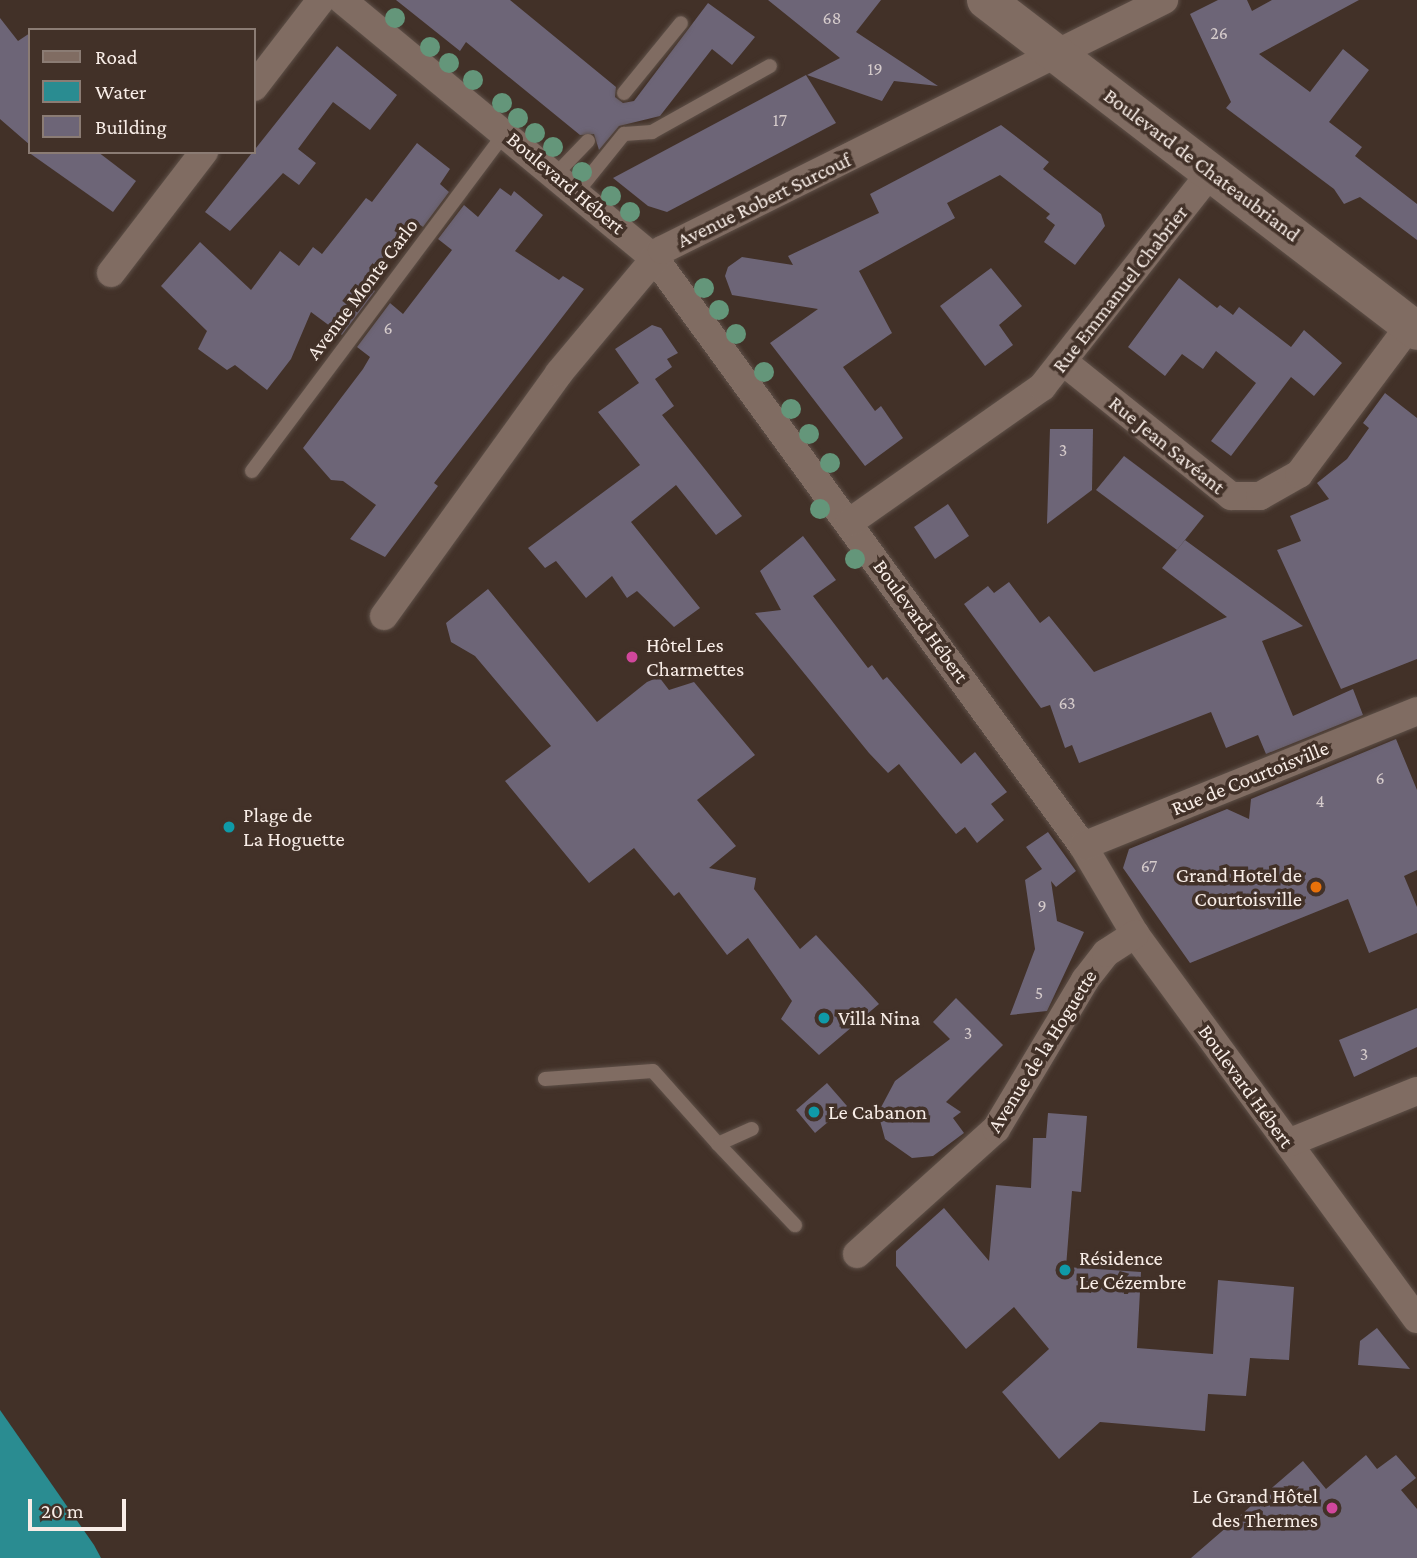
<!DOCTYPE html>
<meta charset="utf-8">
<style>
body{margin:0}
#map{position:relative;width:1417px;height:1558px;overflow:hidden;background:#423128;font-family:"Crimson Pro",serif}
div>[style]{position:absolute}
.water>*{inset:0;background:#2a8c91}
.building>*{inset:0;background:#6d6577}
.roads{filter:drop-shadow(0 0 2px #5e5048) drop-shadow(0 0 2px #5e5048)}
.service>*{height:14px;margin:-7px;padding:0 7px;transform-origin:7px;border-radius:7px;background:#806c62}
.minor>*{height:28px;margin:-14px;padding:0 14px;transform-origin:14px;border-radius:14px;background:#806c62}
.secondary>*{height:38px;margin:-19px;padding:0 19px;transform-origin:19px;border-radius:19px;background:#806c62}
.trees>*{width:20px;height:20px;margin:-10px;border-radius:50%;background:#64967a}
.dots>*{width:19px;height:19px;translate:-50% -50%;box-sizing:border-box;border:4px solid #423128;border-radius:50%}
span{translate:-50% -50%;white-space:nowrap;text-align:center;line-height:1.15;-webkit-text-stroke:7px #423128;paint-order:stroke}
.number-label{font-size:18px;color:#d5cbcb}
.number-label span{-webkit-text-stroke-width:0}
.street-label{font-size:21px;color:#f8ede7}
.poi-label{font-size:21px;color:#f8ede7}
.left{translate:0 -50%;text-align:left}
.right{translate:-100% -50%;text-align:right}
.legend{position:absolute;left:28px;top:28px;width:228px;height:126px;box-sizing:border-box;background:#423128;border:2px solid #8b7c74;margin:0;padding:9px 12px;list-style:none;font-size:21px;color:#f8ede7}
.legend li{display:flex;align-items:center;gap:14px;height:35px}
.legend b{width:35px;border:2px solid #8b7c74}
.scale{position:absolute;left:28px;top:1499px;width:98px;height:32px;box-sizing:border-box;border:4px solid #f8ede7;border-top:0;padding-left:9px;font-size:21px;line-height:24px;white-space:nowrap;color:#f8ede7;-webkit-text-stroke:5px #423128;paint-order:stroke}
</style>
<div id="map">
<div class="water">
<i style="clip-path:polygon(0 1410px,94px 1545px,101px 1558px,0 1558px)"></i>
</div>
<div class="building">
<i style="clip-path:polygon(396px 0,510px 0,616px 87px,615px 97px,623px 103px,634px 101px,708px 3px,755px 37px,732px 65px,712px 49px,660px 116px,619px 126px,599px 150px,594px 134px,580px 135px,466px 42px,460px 51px)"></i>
<i style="clip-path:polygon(768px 0,881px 0,856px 32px,938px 86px,894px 81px,882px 101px,807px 75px,840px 58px)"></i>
<i style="clip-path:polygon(1218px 0,1247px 0,1252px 11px,1272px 0,1359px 0,1259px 54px,1310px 92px,1343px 49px,1369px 70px,1329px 122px,1362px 147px,1355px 156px,1417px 204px,1417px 240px,1360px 197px,1344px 204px,1334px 189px,1226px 108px,1231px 102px,1190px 14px)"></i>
<i style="clip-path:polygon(0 18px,18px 41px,30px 33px,30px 145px,0 119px)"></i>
<i style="clip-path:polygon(337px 46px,397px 95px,370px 130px,333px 102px,298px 149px,316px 163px,299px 185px,283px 173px,230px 231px,205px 212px)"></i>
<i style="clip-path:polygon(806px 75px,836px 123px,667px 212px,648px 206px,613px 178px)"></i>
<i style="clip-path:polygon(1001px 125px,1049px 162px,1043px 169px,1101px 214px,1105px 226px,1075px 265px,1044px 242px,1055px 225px,1046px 218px,1050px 214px,1000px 175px,947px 203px,955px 218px,859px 271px,892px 333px,843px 367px,875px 411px,881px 406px,903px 438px,865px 466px,770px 343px,818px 309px,732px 295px,725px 276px,728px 267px,742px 257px,793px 265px,788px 256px,879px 213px,870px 194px)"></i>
<i style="clip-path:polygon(417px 143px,450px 169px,440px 184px,449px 192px,423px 227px,412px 219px,365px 283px,375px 291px,342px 335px,311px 312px,291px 359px,267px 390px,235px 365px,227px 370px,198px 349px,207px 331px,161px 286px,200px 242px,251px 290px,280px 251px,299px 266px,313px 247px,322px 254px,366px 198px,372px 202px)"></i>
<i style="clip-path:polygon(28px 152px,98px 152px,136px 181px,113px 212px)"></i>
<i style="clip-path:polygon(500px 188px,511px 196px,514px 191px,543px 215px,515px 251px,559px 280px,563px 276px,584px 289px,434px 483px,438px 486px,385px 557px,350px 539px,376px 505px,343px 481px,331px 480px,303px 448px,363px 369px,370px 357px,357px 347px,390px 303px,403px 314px,452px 250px,438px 239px,464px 205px,478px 217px)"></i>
<i style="clip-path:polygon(991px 268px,1022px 306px,999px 325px,1013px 345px,985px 366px,940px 306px)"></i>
<i style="clip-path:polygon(1179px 278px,1217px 308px,1220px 305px,1233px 315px,1239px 307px,1291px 347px,1304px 330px,1342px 363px,1314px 396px,1291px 377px,1231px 456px,1211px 441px,1256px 383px,1216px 351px,1203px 369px,1182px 354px,1165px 376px,1128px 347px)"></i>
<i style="clip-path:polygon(652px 325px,661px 328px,678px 353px,667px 359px,672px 367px,655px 379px,674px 406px,662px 415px,742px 516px,716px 535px,676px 485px,631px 522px,700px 608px,674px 627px,637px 591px,627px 598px,612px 576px,586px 598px,556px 561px,545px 568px,528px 548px,640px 465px,598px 412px,639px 383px,615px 349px)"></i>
<i style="clip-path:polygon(1385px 393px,1417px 418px,1417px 659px,1341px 689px,1277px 550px,1301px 541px,1290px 516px,1329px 499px,1317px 483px,1347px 459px,1369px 428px,1363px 423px)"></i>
<i style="clip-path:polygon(1050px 429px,1093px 429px,1092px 490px,1047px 524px)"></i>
<i style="clip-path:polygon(1124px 456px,1204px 516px,1177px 550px,1096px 490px)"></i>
<i style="clip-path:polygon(948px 504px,969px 536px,935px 559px,914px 527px)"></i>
<i style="clip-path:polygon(803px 536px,836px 580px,813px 596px,868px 668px,872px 665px,883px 680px,887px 677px,961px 764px,975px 752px,1007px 792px,991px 804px,1004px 820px,977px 843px,965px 827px,956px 834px,899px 764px,888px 773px,869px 753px,755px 613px,781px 610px,760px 571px)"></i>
<i style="clip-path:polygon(1185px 540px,1303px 626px,1262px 641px,1293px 716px,1353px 689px,1363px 715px,1266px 754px,1258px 735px,1226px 748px,1211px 712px,1079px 763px,1072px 745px,1065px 748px,1050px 705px,1041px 708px,964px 604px,988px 586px,994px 593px,1009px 582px,1040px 623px,1049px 616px,1094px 672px,1227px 617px,1162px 568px)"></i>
<i style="clip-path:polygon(488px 589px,597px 722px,647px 682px,659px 677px,669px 690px,694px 682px,755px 755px,697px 800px,736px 846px,709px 868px,756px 878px,754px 889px,800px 949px,816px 935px,879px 1004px,819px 1055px,781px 1019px,792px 1001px,748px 938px,727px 955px,679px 892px,674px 896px,634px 848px,589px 883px,505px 781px,551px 746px,475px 656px,451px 642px,446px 623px)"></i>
<i style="clip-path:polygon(1396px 739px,1417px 790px,1417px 870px,1404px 876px,1417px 907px,1417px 933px,1369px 953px,1348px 899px,1190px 963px,1123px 868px,1129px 849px,1227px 809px,1249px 819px,1251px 799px)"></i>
<i style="clip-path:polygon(1048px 832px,1076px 871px,1056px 887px,1051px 881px,1057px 921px,1084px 932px,1047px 1011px,1010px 1015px,1035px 949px,1025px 880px,1042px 869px,1026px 847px)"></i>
<i style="clip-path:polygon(956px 998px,1003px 1045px,946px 1102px,961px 1112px,953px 1118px,964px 1133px,933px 1156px,912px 1158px,885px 1139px,878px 1113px,895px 1081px,950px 1039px,933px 1022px)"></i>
<i style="clip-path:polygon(1417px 1008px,1417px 1047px,1354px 1077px,1339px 1040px)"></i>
<i style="clip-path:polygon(827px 1083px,847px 1106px,815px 1133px,796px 1110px)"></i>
<i style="clip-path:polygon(1048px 1113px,1087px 1116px,1081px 1192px,1072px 1191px,1066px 1267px,1141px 1272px,1137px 1348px,1213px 1354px,1218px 1280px,1294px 1287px,1289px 1360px,1250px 1358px,1246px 1396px,1208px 1394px,1205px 1431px,1100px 1422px,1059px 1459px,1002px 1392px,1049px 1349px,1014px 1307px,966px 1349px,896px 1266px,896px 1251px,944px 1208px,989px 1261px,996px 1185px,1031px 1188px,1033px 1138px,1046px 1138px)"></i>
<i style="clip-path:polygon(1377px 1328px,1410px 1369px,1358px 1365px,1360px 1341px)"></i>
<i style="clip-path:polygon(1366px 1455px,1377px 1469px,1396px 1455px,1416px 1478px,1401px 1490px,1417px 1509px,1417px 1558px,1191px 1558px,1303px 1461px,1326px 1489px)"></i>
</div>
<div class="roads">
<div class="service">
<i style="left:624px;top:93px;width:90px;rotate:-50.8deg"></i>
<i style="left:556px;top:174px;width:46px;rotate:-45.9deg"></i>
<i style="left:577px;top:192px;width:75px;rotate:-51deg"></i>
<i style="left:624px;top:134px;width:28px;rotate:-4deg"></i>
<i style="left:652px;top:132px;width:135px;rotate:-29.2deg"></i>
<i style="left:252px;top:471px;width:424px;rotate:-53.2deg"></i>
<i style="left:545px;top:1079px;width:108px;rotate:-4.2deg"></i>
<i style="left:653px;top:1071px;width:98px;rotate:48.3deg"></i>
<i style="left:718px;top:1144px;width:37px;rotate:-24deg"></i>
<i style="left:718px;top:1144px;width:112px;rotate:46.5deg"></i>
</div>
<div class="minor">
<i style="left:342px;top:0;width:408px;rotate:39.6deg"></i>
<i style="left:656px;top:260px;width:725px;rotate:53.92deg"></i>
<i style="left:1083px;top:846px;width:102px;rotate:59.4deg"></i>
<i style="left:1135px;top:934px;width:477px;rotate:53.8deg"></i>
<i style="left:254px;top:87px;width:110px;rotate:-52.4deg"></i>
<i style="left:111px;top:273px;width:153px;rotate:-52.5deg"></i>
<i style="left:1065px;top:363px;width:213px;rotate:38.7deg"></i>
<i style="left:1231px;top:496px;width:29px"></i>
<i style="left:1260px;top:496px;width:45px;rotate:-29.4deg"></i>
<i style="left:1299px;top:474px;width:186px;rotate:-53.3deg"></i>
<i style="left:850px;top:522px;width:235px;rotate:-35.1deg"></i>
<i style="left:1042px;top:387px;width:275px;rotate:-51.8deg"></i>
<i style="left:384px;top:616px;width:299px;rotate:-54.2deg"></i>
<i style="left:559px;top:373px;width:160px;rotate:-50.1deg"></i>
<i style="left:662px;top:250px;width:561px;rotate:-26.47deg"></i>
<i style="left:1083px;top:846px;width:360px;rotate:-22deg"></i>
<i style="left:1288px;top:1143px;width:139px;rotate:-22deg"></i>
<i style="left:857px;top:1254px;width:187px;rotate:-42deg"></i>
<i style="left:996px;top:1129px;width:174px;rotate:-59.1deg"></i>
<i style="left:1085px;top:980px;width:34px;rotate:-52deg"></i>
<i style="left:1106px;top:953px;width:35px;rotate:-33deg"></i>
</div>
<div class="secondary">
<i style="left:986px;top:0;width:543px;rotate:37.52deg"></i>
</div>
</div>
<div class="trees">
<i style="left:395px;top:18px"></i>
<i style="left:430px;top:47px"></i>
<i style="left:449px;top:63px"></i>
<i style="left:473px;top:80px"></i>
<i style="left:502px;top:103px"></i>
<i style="left:518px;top:118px"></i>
<i style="left:535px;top:133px"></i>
<i style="left:553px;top:147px"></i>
<i style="left:582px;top:172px"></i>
<i style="left:611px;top:196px"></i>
<i style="left:630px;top:212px"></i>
<i style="left:704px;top:288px"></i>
<i style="left:719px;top:310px"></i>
<i style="left:736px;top:334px"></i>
<i style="left:764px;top:372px"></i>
<i style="left:791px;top:409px"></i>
<i style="left:809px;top:434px"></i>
<i style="left:830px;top:463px"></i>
<i style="left:820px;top:509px"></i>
<i style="left:855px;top:559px"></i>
</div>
<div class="dots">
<i style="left:632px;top:657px;background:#d1479c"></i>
<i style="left:229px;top:827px;background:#0f9aa8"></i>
<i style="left:1316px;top:887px;background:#e8710a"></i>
<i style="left:824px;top:1018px;background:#0f9aa8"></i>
<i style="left:814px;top:1112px;background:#0f9aa8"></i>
<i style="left:1065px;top:1270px;background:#0f9aa8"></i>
<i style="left:1332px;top:1508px;background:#d1479c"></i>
</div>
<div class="number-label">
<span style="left:832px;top:18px">68</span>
<span style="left:1219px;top:33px">26</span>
<span style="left:875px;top:69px">19</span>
<span style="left:780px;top:120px">17</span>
<span style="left:388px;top:328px">6</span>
<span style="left:1063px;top:450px">3</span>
<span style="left:1067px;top:703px">63</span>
<span style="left:1380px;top:778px">6</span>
<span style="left:1320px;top:801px">4</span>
<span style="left:1149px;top:866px">67</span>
<span style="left:1042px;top:906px">9</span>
<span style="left:1039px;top:993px">5</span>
<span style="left:968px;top:1033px">3</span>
<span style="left:1364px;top:1054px">3</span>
</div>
<div class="street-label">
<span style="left:1202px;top:165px;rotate:37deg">Boulevard de Chateaubriand</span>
<span style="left:566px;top:183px;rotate:40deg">Boulevard Hébert</span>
<span style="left:764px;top:200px;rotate:-26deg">Avenue Robert Surcouf</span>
<span style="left:362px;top:289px;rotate:-53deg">Avenue Monte Carlo</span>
<span style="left:1120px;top:289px;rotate:-52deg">Rue Emmanuel Chabrier</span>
<span style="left:1167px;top:445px;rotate:39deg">Rue Jean Savéant</span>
<span style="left:921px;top:621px;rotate:54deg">Boulevard Hébert</span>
<span style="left:1250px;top:778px;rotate:-22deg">Rue de Courtoisville</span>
<span style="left:1042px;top:1051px;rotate:-58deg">Avenue de la Hoguette</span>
<span style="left:1246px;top:1086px;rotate:54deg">Boulevard Hébert</span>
</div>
<div class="poi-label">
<span class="left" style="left:646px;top:657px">Hôtel Les<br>Charmettes</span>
<span class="left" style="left:243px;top:827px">Plage de<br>La Hoguette</span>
<span class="right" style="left:1302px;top:887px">Grand Hotel de<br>Courtoisville</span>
<span class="left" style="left:838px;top:1018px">Villa Nina</span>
<span class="left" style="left:828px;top:1112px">Le Cabanon</span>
<span class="left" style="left:1079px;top:1270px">Résidence<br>Le Cézembre</span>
<span class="right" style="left:1318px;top:1508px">Le Grand Hôtel<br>des Thermes</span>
</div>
<ul class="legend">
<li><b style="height:9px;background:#806c62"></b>Road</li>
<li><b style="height:19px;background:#2a8c91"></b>Water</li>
<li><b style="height:19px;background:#6d6577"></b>Building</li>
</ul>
<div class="scale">20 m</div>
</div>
